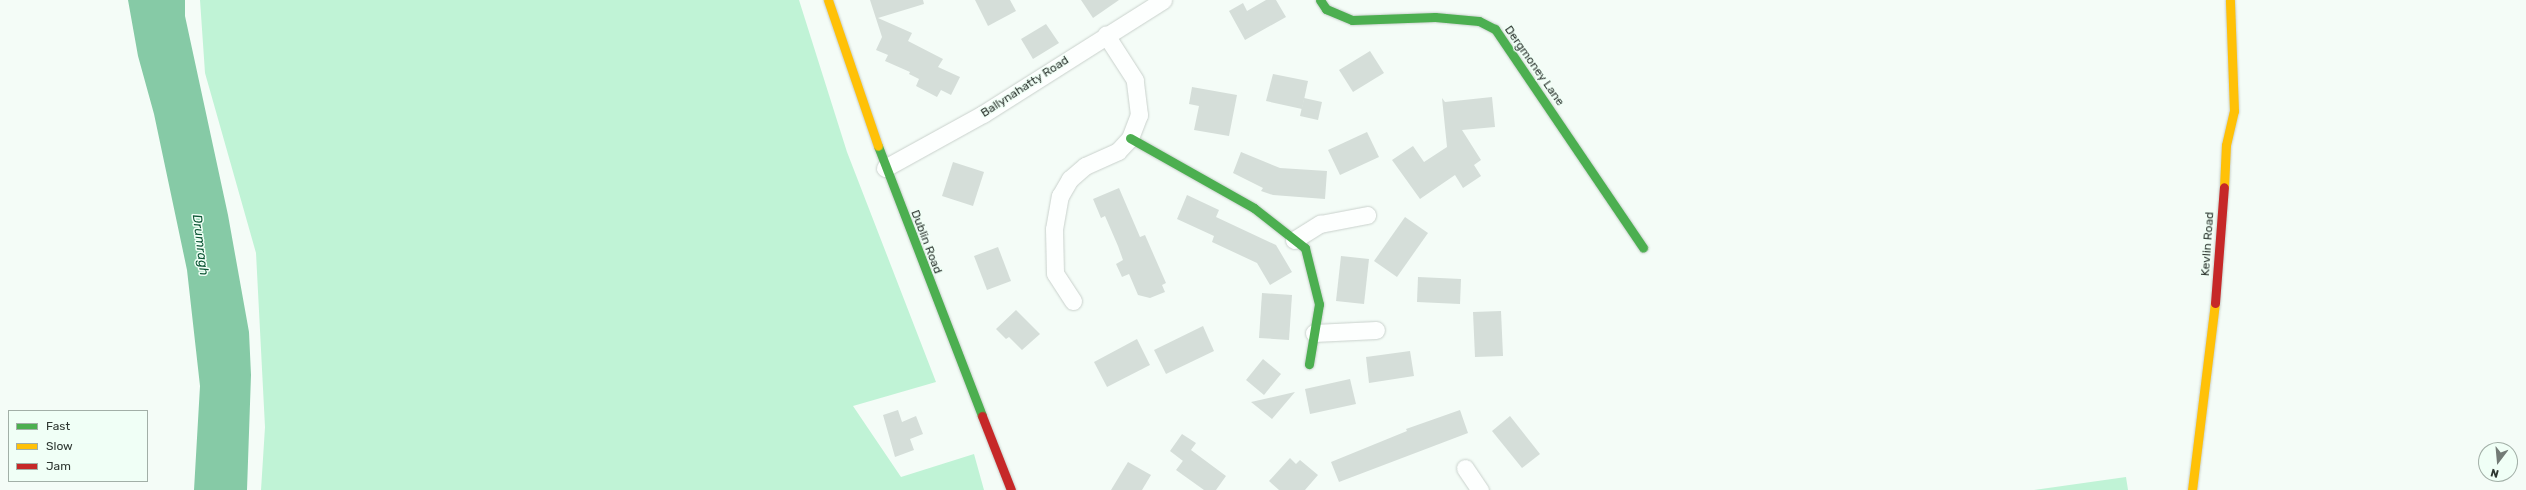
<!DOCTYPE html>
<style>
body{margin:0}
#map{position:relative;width:2526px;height:490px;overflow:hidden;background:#f4fcf7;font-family:Rubik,sans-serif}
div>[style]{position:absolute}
.green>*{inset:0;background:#c0f3d6}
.water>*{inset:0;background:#86caa6}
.building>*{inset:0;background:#d5ded9}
.roads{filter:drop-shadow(0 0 1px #c9d1cc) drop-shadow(0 0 1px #c9d1cc)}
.street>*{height:17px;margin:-8.5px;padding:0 8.5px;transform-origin:8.5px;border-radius:8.5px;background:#fdfffe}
.fast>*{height:9px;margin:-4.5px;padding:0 4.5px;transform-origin:4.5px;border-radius:4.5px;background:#4caf50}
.slow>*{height:9px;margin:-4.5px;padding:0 4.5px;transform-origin:4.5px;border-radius:4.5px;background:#ffc107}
.jam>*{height:9px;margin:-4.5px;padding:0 4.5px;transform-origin:4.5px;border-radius:4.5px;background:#c62828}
span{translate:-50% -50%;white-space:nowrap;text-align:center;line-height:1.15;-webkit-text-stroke:3px #f0fff6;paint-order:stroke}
.street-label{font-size:12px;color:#2d3630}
.water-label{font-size:13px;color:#0d5635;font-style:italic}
.legend{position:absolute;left:8px;top:410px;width:140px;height:72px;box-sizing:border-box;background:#f0fff6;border:1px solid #a2afa7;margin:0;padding:5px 7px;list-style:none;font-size:12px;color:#2d3630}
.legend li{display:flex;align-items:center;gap:8px;height:20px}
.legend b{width:20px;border:1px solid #a2afa7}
.north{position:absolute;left:2478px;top:442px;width:40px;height:40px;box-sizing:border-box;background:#f0fff6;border:1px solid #a2afa7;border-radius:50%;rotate:196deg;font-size:11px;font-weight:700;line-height:16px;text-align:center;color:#2d3630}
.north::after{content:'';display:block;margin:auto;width:14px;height:18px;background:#737b76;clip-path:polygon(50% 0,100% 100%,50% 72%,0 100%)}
</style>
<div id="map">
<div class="green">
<i style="clip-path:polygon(200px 0,799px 0,847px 152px,936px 382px,853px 406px,901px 477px,974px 454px,984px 490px,261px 490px,265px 427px,256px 253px,205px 73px)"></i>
<i style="clip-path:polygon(2126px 477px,2128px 490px,2034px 490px)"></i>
</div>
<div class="water">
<i style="clip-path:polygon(128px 0,185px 0,185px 16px,228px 215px,249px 332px,251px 375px,247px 490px,194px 490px,200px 386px,187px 270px,154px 114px,138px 56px)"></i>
</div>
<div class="building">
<i style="clip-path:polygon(870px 0,923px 0,924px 4px,878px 18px,912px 33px,908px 41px,943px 59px,938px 67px,960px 77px,951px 95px,941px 90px,937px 97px,916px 86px,919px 79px,909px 74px,910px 72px,885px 61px,888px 55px,876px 50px,882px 37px)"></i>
<i style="clip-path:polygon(975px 0,1010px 0,1016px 11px,988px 26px)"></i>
<i style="clip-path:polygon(1081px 0,1119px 0,1093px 18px)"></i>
<i style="clip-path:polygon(1266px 0,1276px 0,1286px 17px,1245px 40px,1229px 11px,1243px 3px,1247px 11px)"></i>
<i style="clip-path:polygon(1046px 24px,1059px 43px,1033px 59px,1021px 39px)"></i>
<i style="clip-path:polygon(1370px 51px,1384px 73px,1353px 92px,1339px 70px)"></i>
<i style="clip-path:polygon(1273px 74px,1308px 81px,1302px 109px,1266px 101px)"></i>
<i style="clip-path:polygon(1192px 87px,1237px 95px,1229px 136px,1194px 130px,1199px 106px,1189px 104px)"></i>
<i style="clip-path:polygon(1492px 97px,1495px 127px,1462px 130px,1481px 160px,1474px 165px,1481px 176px,1463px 188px,1455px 175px,1420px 199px,1392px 160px,1413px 146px,1424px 162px,1447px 147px,1442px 98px,1445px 102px)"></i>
<i style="clip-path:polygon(1304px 98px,1322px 102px,1318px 120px,1300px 116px)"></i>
<i style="clip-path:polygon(1367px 132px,1379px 157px,1340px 175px,1328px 150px)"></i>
<i style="clip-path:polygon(1241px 152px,1280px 168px,1327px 171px,1325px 199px,1273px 195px,1261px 191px,1263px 188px,1233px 173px)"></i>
<i style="clip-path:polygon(953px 162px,984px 172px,973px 206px,942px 196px)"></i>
<i style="clip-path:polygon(1119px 188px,1140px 237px,1145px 235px,1166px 283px,1162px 285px,1165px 292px,1150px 298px,1138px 295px,1129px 274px,1122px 277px,1116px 264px,1123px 260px,1118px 246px,1105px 216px,1101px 218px,1093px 199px)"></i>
<i style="clip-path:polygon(1187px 195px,1219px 210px,1216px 217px,1276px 245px,1292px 272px,1270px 285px,1257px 263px,1212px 242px,1214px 236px,1177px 219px)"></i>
<i style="clip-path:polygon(1405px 217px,1428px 233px,1397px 277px,1374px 261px)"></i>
<i style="clip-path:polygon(998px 247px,1011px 281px,987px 290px,974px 256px)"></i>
<i style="clip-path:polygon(1341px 256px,1369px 259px,1364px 304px,1336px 301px)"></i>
<i style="clip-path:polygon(1418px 277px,1461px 279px,1460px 304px,1417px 302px)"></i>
<i style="clip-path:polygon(1262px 293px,1292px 295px,1289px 340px,1259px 338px)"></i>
<i style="clip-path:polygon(1016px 310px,1040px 334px,1022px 350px,1009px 337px,1006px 339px,996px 329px)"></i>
<i style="clip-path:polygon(1501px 311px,1503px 356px,1475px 357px,1473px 312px)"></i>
<i style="clip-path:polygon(1203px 326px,1214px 351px,1166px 374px,1154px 350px)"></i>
<i style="clip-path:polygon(1137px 339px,1150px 365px,1107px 387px,1094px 362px)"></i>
<i style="clip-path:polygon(1410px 351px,1414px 376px,1369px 383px,1366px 357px)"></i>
<i style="clip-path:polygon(1263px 359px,1281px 374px,1264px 395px,1246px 380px)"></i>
<i style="clip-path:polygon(1350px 379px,1356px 404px,1310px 414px,1305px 389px)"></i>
<i style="clip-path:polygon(1295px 392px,1272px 419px,1251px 402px)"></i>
<i style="clip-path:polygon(898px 410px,902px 422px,916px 416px,923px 434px,910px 439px,914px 450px,895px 457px,883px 415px)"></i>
<i style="clip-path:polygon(1460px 410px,1468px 433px,1339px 482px,1331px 462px,1407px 431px,1406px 429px)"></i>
<i style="clip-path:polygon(1510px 416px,1540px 454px,1522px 468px,1492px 431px)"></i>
<i style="clip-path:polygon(1182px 434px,1196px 443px,1191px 450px,1226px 476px,1216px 490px,1204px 490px,1176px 470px,1185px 458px,1183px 461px,1170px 451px)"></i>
<i style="clip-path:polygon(1290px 458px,1296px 464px,1300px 460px,1318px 475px,1305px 490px,1279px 490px,1269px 481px)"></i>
<i style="clip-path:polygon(1128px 462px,1151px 475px,1142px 490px,1111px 490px)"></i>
</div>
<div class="roads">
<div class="street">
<i style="left:885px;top:168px;width:112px;rotate:-28.9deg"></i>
<i style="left:983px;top:114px;width:213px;rotate:-32.3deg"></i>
<i style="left:1294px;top:240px;width:31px;rotate:-32deg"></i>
<i style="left:1320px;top:224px;width:48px;rotate:-10.8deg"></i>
<i style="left:1073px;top:301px;width:33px;rotate:-123deg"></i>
<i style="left:1055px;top:273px;width:44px;rotate:-91.3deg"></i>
<i style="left:1054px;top:229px;width:34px;rotate:-80deg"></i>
<i style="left:1060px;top:196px;width:20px;rotate:-60deg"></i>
<i style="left:1070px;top:179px;width:20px;rotate:-41deg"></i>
<i style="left:1085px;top:166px;width:36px;rotate:-24deg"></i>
<i style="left:1118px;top:151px;width:18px;rotate:-47deg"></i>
<i style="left:1130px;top:138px;width:25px;rotate:-69deg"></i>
<i style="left:1139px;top:115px;width:35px;rotate:-97deg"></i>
<i style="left:1135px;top:80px;width:54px;rotate:-122.8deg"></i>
<i style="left:1314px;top:333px;width:62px;rotate:-2.8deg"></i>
<i style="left:1465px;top:468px;width:27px;rotate:56deg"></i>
</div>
<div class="fast">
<i style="left:1320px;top:0;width:11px;rotate:56deg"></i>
<i style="left:1326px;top:9px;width:28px;rotate:23deg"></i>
<i style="left:1352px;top:20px;width:83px;rotate:-2.1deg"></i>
<i style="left:1435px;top:17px;width:44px;rotate:5.2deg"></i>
<i style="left:1479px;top:21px;width:18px;rotate:27deg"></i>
<i style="left:1495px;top:29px;width:264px;rotate:55.9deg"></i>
<i style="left:1130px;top:138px;width:142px;rotate:29.4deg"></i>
<i style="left:1254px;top:208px;width:65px;rotate:38.1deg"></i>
<i style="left:1305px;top:248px;width:58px;rotate:76deg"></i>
<i style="left:1319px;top:304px;width:61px;rotate:99.5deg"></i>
<i style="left:878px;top:146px;width:289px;rotate:68.9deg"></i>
</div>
<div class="slow">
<i style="left:828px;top:0;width:154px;rotate:71.1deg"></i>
<i style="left:2224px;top:187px;width:42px;rotate:-87.3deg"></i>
<i style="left:2226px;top:145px;width:35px;rotate:-77deg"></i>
<i style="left:2234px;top:111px;width:111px;rotate:-92.1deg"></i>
<i style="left:2192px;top:490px;width:188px;rotate:-83deg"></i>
</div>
<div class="jam">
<i style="left:2215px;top:303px;width:116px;rotate:-85.6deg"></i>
<i style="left:982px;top:416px;width:79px;rotate:68.6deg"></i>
</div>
</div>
<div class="street-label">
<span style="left:1534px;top:66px;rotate:55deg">Dergmoney Lane</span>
<span style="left:1025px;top:87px;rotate:-33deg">Ballynahatty Road</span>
<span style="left:926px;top:242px;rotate:69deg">Dublin Road</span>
<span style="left:2208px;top:244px;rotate:-86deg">Kevlin Road</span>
</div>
<div class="water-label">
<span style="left:200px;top:245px;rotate:83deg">Drumragh</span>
</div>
<ul class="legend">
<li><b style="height:5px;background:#4caf50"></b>Fast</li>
<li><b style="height:5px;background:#ffc107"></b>Slow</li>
<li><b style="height:5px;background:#c62828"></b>Jam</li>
</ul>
<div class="north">N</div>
</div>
